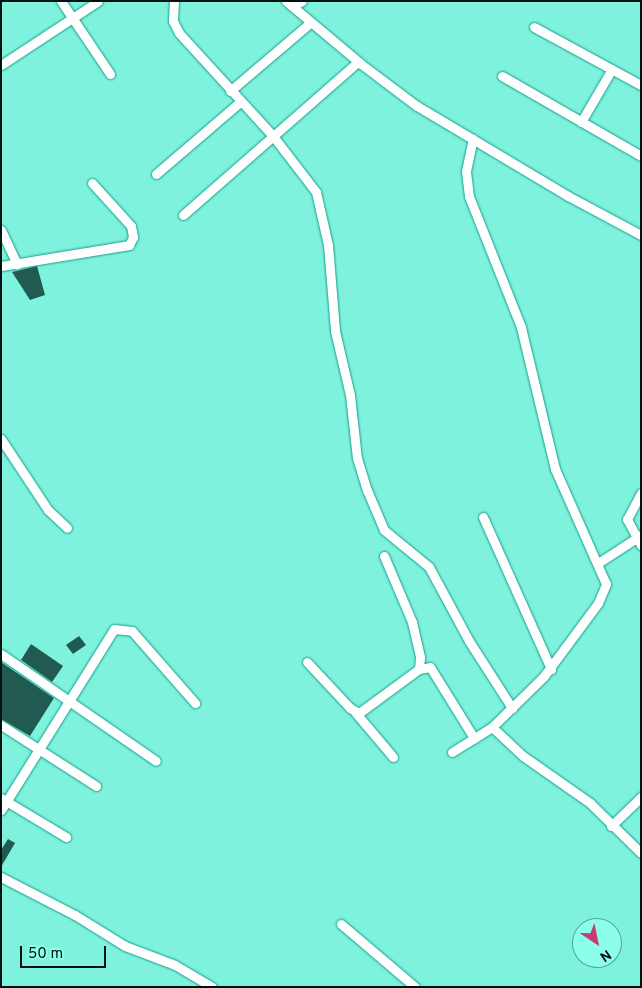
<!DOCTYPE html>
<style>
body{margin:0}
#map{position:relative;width:642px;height:988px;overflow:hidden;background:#7ef2dd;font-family:Overpass,sans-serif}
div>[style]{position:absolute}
.building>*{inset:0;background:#215a51}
.roads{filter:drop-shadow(0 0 1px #169f8d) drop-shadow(0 0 1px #169f8d)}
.street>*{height:9px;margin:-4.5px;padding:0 4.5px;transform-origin:4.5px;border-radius:4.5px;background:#fff}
span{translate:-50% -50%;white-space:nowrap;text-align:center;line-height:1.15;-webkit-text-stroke:5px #8cffea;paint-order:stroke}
.frame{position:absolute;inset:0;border:2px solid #001310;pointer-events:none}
.north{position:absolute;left:572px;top:918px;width:50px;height:50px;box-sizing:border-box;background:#8cffea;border:1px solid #54a193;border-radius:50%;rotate:146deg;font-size:14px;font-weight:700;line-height:20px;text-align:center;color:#001310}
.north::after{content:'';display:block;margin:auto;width:18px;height:22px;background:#c63c72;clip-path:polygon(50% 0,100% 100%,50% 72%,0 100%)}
.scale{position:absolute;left:20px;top:946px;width:86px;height:22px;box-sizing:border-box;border:2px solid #001310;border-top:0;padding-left:6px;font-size:15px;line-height:18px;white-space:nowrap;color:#001310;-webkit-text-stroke:4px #8cffea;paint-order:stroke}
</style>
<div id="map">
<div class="building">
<i style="clip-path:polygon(37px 266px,45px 295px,30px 300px,12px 272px)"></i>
<i style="clip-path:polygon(79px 636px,86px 645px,73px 654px,66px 645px)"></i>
<i style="clip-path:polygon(31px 644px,63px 666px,52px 682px,21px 660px)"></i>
<i style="clip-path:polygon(1px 662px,54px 698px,30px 736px,1px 719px)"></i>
<i style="clip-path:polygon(8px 839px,15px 843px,1px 867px,1px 850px)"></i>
</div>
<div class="roads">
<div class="street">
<i style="left:61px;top:1px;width:88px;rotate:56.1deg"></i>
<i style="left:174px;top:1px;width:20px;rotate:93deg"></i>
<i style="left:173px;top:21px;width:13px;rotate:63deg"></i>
<i style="left:179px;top:33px;width:139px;rotate:47.6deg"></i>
<i style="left:273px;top:136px;width:71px;rotate:52.5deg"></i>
<i style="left:316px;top:192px;width:54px;rotate:77.2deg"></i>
<i style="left:328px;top:245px;width:86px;rotate:85.3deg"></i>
<i style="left:335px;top:331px;width:66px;rotate:76.8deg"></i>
<i style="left:350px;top:395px;width:63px;rotate:83.7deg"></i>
<i style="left:357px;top:458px;width:34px;rotate:73deg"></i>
<i style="left:367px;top:490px;width:43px;rotate:67deg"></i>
<i style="left:384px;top:530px;width:58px;rotate:39.4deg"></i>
<i style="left:429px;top:567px;width:84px;rotate:61.6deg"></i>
<i style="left:469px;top:641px;width:80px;rotate:57.3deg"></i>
<i style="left:286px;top:1px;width:98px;rotate:40deg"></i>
<i style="left:361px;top:64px;width:70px;rotate:36.9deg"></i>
<i style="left:417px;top:106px;width:176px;rotate:30.8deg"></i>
<i style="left:568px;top:196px;width:83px;rotate:28.1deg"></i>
<i style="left:293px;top:6px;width:10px;rotate:-29deg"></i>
<i style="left:534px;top:27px;width:122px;rotate:28.5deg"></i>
<i style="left:1px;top:65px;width:116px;rotate:-33.4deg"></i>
<i style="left:502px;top:76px;width:160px;rotate:29.9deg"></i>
<i style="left:230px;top:91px;width:106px;rotate:-40.4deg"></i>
<i style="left:581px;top:122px;width:61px;rotate:-59.7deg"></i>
<i style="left:156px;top:174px;width:111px;rotate:-40.6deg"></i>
<i style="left:183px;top:215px;width:232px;rotate:-41.2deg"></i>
<i style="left:1px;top:230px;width:38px;rotate:65deg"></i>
<i style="left:1px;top:266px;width:130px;rotate:-9.3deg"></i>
<i style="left:129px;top:245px;width:9px;rotate:-63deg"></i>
<i style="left:133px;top:237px;width:11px;rotate:-100deg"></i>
<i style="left:131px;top:226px;width:58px;rotate:-132.2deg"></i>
<i style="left:1px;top:439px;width:85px;rotate:56.5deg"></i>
<i style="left:48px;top:510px;width:26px;rotate:43deg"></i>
<i style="left:641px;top:493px;width:30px;rotate:118deg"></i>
<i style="left:627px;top:519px;width:30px;rotate:62deg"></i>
<i style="left:483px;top:517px;width:167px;rotate:65.9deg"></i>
<i style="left:384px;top:556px;width:72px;rotate:67deg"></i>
<i style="left:412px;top:622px;width:36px;rotate:77deg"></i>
<i style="left:420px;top:657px;width:12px;rotate:95deg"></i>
<i style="left:598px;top:563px;width:51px;rotate:-33.1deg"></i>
<i style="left:1px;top:654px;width:188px;rotate:34.6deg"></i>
<i style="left:307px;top:662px;width:63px;rotate:46.9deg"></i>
<i style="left:350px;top:708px;width:10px;rotate:29deg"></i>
<i style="left:359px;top:713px;width:74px;rotate:-36.3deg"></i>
<i style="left:419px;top:669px;width:11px;rotate:-10deg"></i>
<i style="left:430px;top:667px;width:84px;rotate:58.2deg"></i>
<i style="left:355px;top:712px;width:59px;rotate:49.8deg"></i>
<i style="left:1px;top:725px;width:113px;rotate:32.7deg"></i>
<i style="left:492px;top:727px;width:42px;rotate:43.1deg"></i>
<i style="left:523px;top:756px;width:82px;rotate:35deg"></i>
<i style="left:590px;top:803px;width:71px;rotate:44.4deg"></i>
<i style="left:452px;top:752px;width:47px;rotate:-32deg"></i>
<i style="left:492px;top:727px;width:73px;rotate:-44.4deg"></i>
<i style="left:544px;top:676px;width:91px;rotate:-53.5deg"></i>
<i style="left:598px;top:603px;width:21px;rotate:-67deg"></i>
<i style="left:606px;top:584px;width:126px;rotate:-113.9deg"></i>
<i style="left:555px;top:469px;width:146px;rotate:-103.5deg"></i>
<i style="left:521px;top:327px;width:141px;rotate:-111.7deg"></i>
<i style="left:469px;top:196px;width:25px;rotate:-97deg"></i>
<i style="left:466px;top:171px;width:33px;rotate:-78deg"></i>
<i style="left:1px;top:798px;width:76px;rotate:31deg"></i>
<i style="left:1px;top:810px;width:213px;rotate:-58deg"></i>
<i style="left:114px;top:629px;width:18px;rotate:6deg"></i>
<i style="left:132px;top:631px;width:96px;rotate:48.8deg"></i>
<i style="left:611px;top:826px;width:42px;rotate:-44deg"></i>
<i style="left:1px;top:877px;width:83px;rotate:27.2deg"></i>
<i style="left:75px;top:915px;width:59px;rotate:31.8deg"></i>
<i style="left:125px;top:946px;width:53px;rotate:20.8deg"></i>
<i style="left:175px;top:965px;width:43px;rotate:30.7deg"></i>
<i style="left:341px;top:924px;width:97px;rotate:40.4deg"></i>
</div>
</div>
<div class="frame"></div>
<div class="north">N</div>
<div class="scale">50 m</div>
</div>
